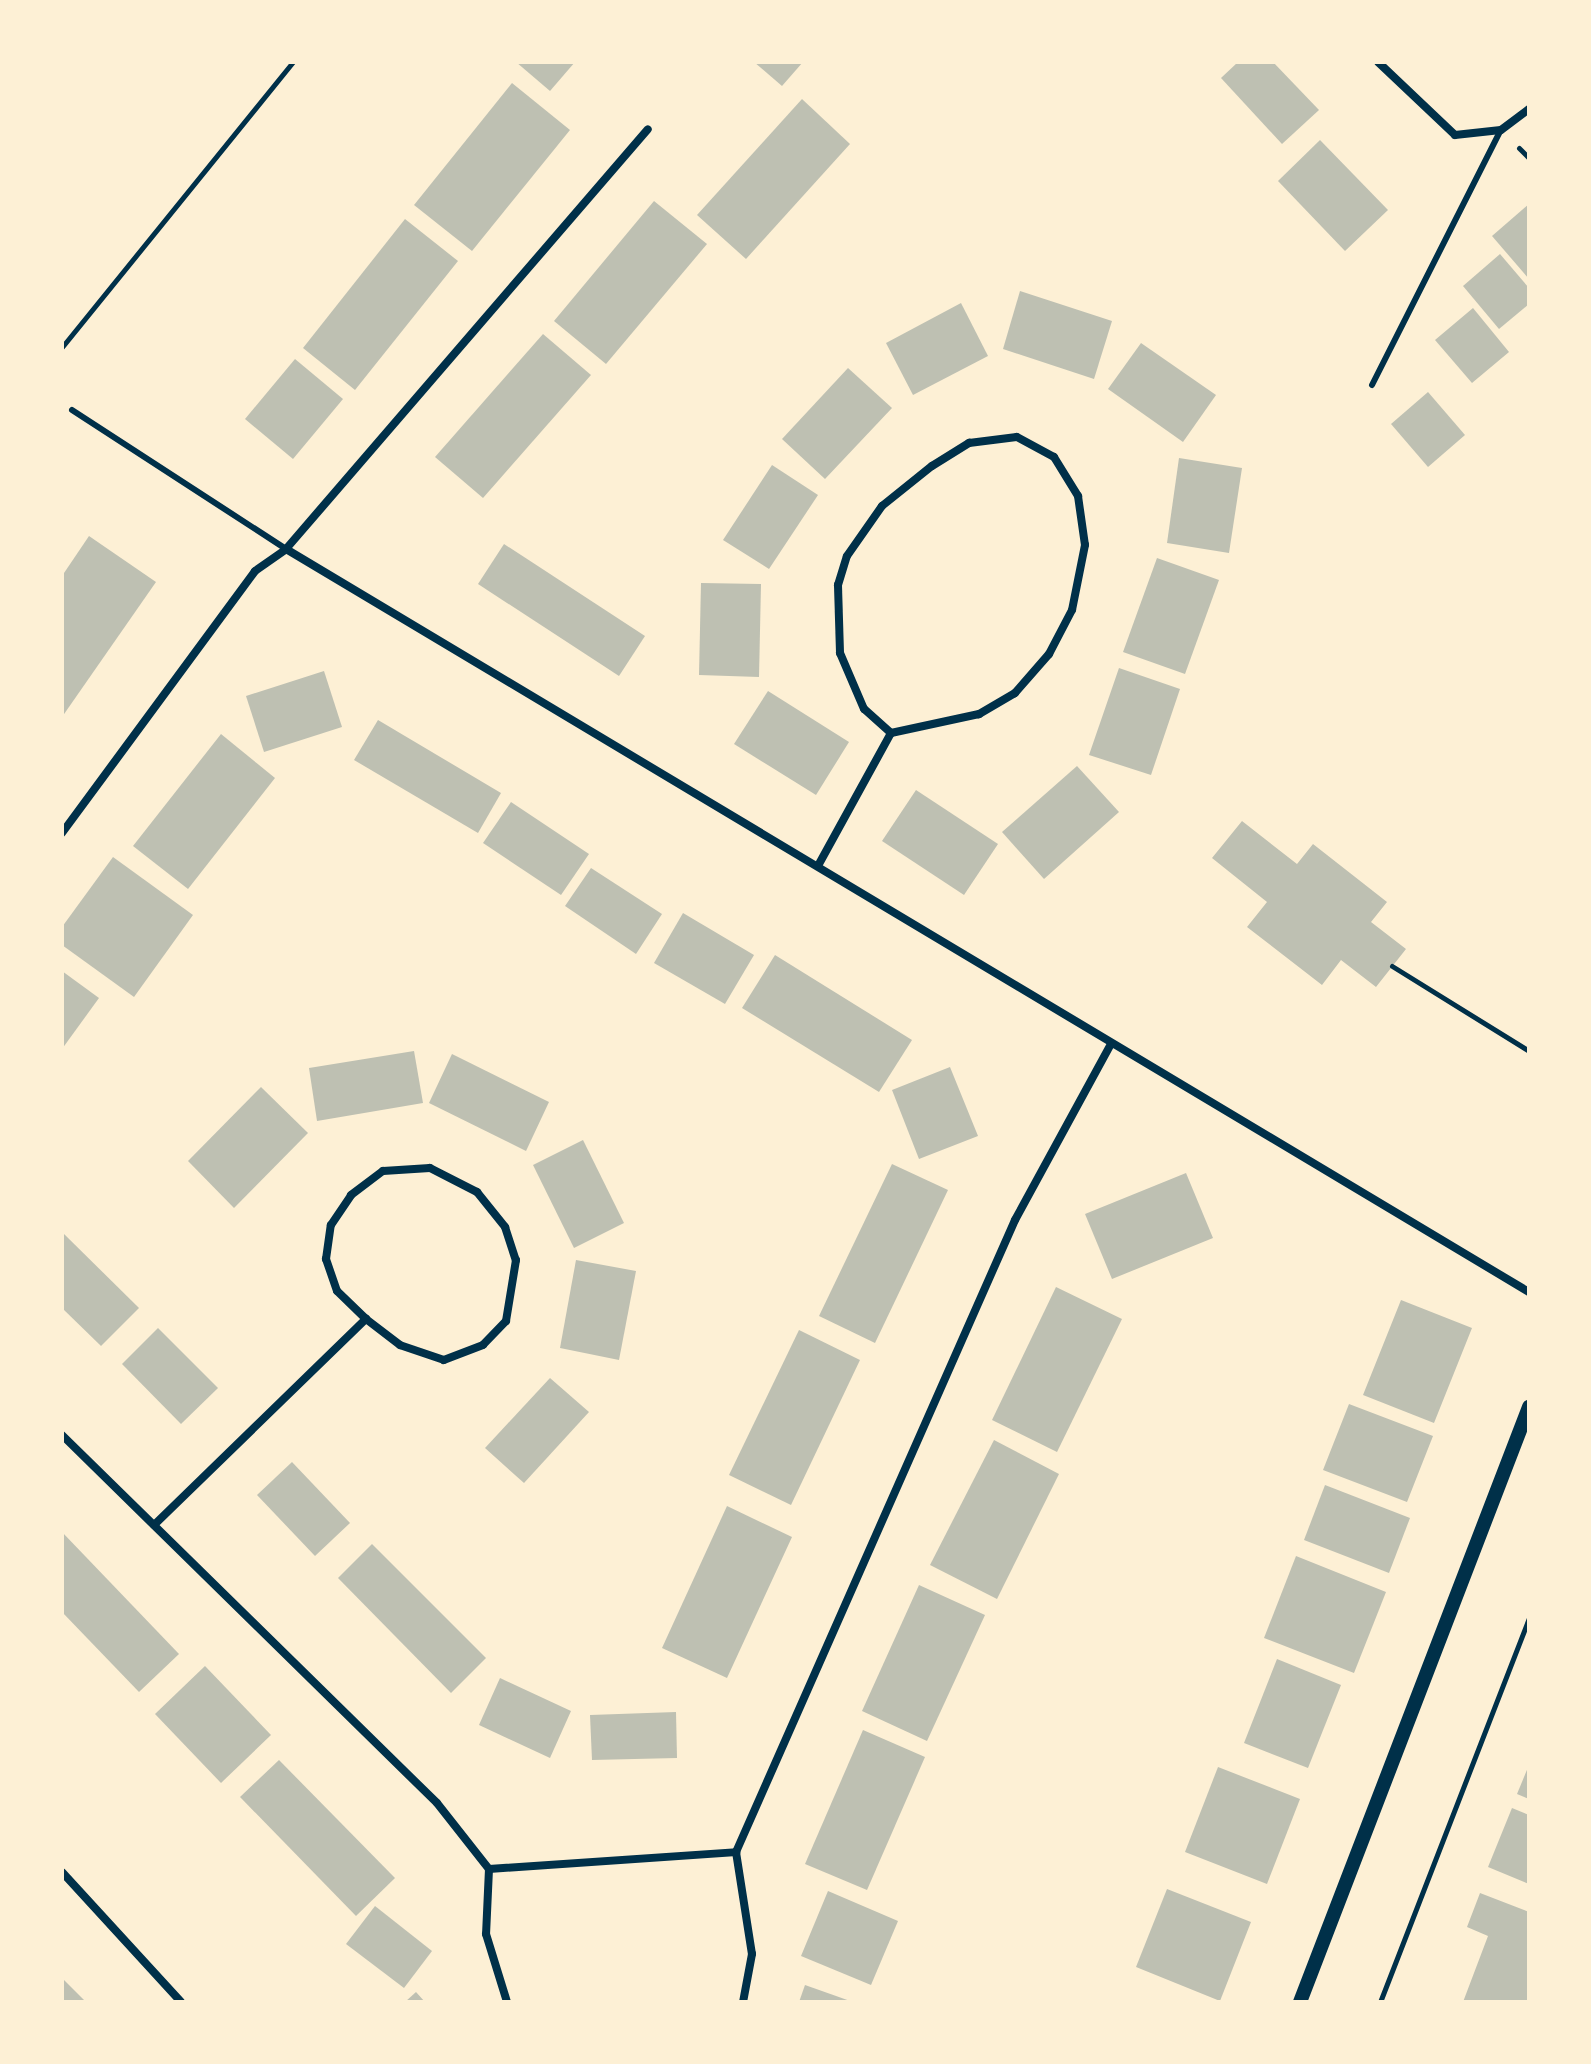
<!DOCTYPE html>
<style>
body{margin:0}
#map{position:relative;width:1591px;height:2064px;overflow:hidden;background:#fdf0d5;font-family:"DM Sans",sans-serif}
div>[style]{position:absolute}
.building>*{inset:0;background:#bec0b2}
.path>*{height:5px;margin:-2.5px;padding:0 2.5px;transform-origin:2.5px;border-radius:2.5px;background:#003049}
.service>*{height:6px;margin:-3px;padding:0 3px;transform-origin:3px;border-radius:3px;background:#003049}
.minor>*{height:8px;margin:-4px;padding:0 4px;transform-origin:4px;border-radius:4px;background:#003049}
.tertiary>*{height:14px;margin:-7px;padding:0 7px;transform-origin:7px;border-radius:7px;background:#003049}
span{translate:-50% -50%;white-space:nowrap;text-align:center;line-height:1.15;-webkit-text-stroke:8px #fdf0d5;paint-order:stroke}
.frame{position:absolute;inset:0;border:64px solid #fdf0d5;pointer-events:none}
</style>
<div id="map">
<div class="building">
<i style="clip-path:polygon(516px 62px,575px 62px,550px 91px)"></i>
<i style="clip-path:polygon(754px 62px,803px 62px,782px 86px)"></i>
<i style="clip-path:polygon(1238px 62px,1273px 62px,1319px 110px,1282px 144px,1221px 78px)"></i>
<i style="clip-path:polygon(512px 83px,570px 130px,472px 251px,414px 205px)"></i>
<i style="clip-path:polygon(802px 99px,850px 144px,746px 259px,697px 215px)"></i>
<i style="clip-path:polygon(1320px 140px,1388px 210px,1345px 251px,1278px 181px)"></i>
<i style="clip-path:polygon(654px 201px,707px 244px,606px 364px,554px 321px)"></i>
<i style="clip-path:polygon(1529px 204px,1529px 279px,1492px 236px)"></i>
<i style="clip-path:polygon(405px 219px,458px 261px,355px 390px,303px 348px)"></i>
<i style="clip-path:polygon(1500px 254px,1529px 288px,1529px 304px,1499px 329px,1463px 286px)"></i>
<i style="clip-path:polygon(1020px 291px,1112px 321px,1094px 379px,1003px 349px)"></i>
<i style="clip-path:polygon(961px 303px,988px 356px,913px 395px,886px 343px)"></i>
<i style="clip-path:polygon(1473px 308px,1509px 352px,1472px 383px,1435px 340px)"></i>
<i style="clip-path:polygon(543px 334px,591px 375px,483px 498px,435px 457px)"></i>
<i style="clip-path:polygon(1141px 343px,1216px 395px,1183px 442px,1108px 389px)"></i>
<i style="clip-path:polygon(295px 359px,343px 399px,293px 459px,245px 419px)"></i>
<i style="clip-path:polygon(848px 368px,892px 408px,825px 479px,782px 439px)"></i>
<i style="clip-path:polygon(1428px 392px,1465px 435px,1428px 467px,1391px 424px)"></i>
<i style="clip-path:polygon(1179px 458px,1242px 468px,1229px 553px,1167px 543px)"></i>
<i style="clip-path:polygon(772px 465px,818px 495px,769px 569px,723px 540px)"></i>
<i style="clip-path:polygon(89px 536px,156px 582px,62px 717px,62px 576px)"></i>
<i style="clip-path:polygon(504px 544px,645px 636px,619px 676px,478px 584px)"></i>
<i style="clip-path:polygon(1157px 558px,1219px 580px,1185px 674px,1123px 652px)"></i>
<i style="clip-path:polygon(701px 583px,761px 584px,759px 677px,699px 675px)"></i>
<i style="clip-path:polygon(1119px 668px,1180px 689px,1151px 775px,1089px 755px)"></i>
<i style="clip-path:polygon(324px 671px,342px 727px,264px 752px,246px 696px)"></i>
<i style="clip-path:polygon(768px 691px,849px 742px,816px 795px,734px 744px)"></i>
<i style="clip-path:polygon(378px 720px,501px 793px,478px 833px,354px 760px)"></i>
<i style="clip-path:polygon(221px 734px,275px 778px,188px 889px,133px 846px)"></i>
<i style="clip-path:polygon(1077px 766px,1119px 812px,1044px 879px,1002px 832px)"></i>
<i style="clip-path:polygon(916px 790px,998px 844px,964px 895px,882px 841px)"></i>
<i style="clip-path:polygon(511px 802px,589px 854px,561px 895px,483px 843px)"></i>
<i style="clip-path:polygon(1242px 821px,1297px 864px,1313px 844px,1387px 902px,1371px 922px,1406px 949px,1376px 987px,1341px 960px,1322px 985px,1247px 927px,1267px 902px,1212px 858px)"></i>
<i style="clip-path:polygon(113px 857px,193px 915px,134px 997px,62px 945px,62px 927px)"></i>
<i style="clip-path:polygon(591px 868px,662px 914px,636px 954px,565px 906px)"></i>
<i style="clip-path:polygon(683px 913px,754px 955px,725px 1004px,654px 963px)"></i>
<i style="clip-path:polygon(775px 955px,912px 1040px,879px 1092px,742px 1008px)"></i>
<i style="clip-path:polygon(62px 971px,99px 998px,62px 1049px)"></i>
<i style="clip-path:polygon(414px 1051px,423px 1103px,317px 1121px,309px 1068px)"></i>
<i style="clip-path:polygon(452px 1054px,549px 1102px,526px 1151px,429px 1103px)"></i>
<i style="clip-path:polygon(950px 1067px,978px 1136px,919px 1159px,892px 1090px)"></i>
<i style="clip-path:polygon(261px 1087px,308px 1133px,234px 1208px,188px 1161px)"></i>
<i style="clip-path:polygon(583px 1140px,624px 1223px,574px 1248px,533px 1165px)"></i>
<i style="clip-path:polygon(892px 1164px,948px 1190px,875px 1343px,819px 1316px)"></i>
<i style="clip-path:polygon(1186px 1173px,1213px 1238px,1112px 1279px,1085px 1214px)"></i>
<i style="clip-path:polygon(62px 1232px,139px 1308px,101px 1346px,62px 1308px)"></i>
<i style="clip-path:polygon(576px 1260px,636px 1271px,619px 1360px,560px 1348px)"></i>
<i style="clip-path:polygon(1056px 1287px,1122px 1319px,1057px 1452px,992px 1420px)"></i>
<i style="clip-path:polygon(1401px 1300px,1472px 1328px,1434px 1423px,1363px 1395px)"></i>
<i style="clip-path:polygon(158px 1328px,218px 1388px,181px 1424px,122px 1364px)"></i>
<i style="clip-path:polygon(799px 1330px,860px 1360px,791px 1505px,729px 1475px)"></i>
<i style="clip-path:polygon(550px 1378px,589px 1412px,524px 1483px,485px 1448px)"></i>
<i style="clip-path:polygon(1349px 1404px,1433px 1436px,1407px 1502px,1323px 1470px)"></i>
<i style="clip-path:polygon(994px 1440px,1059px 1474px,997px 1599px,930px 1565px)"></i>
<i style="clip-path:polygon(292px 1462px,350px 1523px,315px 1556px,257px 1495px)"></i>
<i style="clip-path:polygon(1325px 1485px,1410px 1518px,1389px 1573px,1304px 1540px)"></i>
<i style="clip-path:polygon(727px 1506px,792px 1537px,727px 1678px,662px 1648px)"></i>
<i style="clip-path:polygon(62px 1532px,179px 1654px,139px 1692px,62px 1612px)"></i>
<i style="clip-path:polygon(372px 1544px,486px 1658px,451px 1693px,338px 1578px)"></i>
<i style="clip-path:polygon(1296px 1556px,1386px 1592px,1354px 1673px,1264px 1638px)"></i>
<i style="clip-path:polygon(919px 1585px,985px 1615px,927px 1741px,862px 1711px)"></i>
<i style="clip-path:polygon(1277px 1659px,1341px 1685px,1308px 1768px,1244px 1743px)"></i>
<i style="clip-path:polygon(205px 1666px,271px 1735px,221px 1783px,155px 1714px)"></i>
<i style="clip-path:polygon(500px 1678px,571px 1711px,550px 1758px,479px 1725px)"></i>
<i style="clip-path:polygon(676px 1712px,677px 1758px,592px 1760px,590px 1715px)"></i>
<i style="clip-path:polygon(863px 1730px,925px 1757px,867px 1890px,805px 1864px)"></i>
<i style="clip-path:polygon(279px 1760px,395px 1878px,356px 1916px,240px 1797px)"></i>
<i style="clip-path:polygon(1529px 1765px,1529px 1799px,1517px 1794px)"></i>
<i style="clip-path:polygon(1218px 1767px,1300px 1799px,1267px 1884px,1185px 1852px)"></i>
<i style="clip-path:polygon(1512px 1808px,1529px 1815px,1529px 1884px,1488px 1867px)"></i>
<i style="clip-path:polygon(1167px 1889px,1251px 1922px,1220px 2001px,1136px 1967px)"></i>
<i style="clip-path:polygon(828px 1891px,898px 1921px,871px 1985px,801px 1956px)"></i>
<i style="clip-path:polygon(1480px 1893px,1529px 1912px,1529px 2002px,1463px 2002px,1488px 1936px,1467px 1927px)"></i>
<i style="clip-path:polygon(375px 1906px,432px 1951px,404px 1988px,346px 1944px)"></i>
<i style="clip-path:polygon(62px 1978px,86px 2002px,62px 2002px)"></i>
<i style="clip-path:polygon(805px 1985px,853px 2002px,799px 2002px)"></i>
<i style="clip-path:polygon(416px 1992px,425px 2002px,405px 2002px)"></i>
</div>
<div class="path">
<i style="left:1519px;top:148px;width:14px;rotate:45deg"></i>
<i style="left:62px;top:347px;width:367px;rotate:-51deg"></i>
<i style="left:1392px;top:966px;width:161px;rotate:31.8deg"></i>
<i style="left:1380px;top:2002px;width:412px;rotate:-68.8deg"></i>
</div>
<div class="service">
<i style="left:1372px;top:385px;width:286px;rotate:-63.2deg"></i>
<i style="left:72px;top:410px;width:255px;rotate:33deg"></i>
</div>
<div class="minor">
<i style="left:1378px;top:62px;width:106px;rotate:43.5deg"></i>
<i style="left:1455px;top:135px;width:46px;rotate:-6.2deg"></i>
<i style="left:1501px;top:130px;width:35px;rotate:-37deg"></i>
<i style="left:286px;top:549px;width:1448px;rotate:30.87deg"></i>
<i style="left:62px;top:833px;width:325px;rotate:-53.6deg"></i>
<i style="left:255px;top:571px;width:38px;rotate:-35deg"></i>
<i style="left:286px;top:549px;width:554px;rotate:-49.24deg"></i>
<i style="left:819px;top:864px;width:149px;rotate:-61.2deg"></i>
<i style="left:891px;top:733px;width:36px;rotate:-138deg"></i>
<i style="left:864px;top:709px;width:61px;rotate:-113.2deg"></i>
<i style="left:840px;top:653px;width:68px;rotate:-91.7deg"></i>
<i style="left:838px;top:585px;width:30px;rotate:-73deg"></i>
<i style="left:847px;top:556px;width:61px;rotate:-55deg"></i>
<i style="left:882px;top:506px;width:64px;rotate:-38.7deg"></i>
<i style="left:932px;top:466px;width:44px;rotate:-31.9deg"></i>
<i style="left:969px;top:443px;width:48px;rotate:-7.1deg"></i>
<i style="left:1017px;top:437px;width:42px;rotate:28.4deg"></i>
<i style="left:1054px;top:457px;width:46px;rotate:58.4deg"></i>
<i style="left:1078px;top:496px;width:49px;rotate:81.9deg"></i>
<i style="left:1085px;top:545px;width:66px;rotate:101.3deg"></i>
<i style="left:1072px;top:610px;width:50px;rotate:117.6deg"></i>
<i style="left:1049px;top:654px;width:52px;rotate:131.1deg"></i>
<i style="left:1015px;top:693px;width:42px;rotate:149.7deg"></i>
<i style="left:979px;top:714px;width:90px;rotate:167.8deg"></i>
<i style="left:62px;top:1435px;width:525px;rotate:44.46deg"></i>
<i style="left:437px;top:1803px;width:84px;rotate:51.8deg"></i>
<i style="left:489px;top:1869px;width:248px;rotate:-3.9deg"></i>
<i style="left:736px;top:1852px;width:691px;rotate:-66.18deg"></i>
<i style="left:1015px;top:1220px;width:198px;rotate:-61.4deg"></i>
<i style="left:154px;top:1525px;width:296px;rotate:-44.2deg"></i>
<i style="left:366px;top:1319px;width:40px;rotate:-136deg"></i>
<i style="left:337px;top:1291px;width:34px;rotate:-109deg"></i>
<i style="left:326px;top:1259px;width:34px;rotate:-82deg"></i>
<i style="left:331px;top:1225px;width:36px;rotate:-56deg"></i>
<i style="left:351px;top:1195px;width:40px;rotate:-37deg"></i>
<i style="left:383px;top:1171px;width:47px;rotate:-3.7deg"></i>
<i style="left:430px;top:1168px;width:53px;rotate:27.1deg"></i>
<i style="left:477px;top:1192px;width:45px;rotate:51.3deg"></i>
<i style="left:505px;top:1227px;width:35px;rotate:72deg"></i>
<i style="left:516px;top:1260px;width:62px;rotate:99.3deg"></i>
<i style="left:506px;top:1321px;width:33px;rotate:134deg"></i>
<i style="left:483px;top:1345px;width:42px;rotate:159deg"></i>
<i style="left:444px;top:1360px;width:46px;rotate:-161.2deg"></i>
<i style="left:400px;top:1345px;width:43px;rotate:-142.6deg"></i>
<i style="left:736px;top:1852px;width:103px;rotate:81.1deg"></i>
<i style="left:752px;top:1954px;width:49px;rotate:100.6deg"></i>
<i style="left:489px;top:1869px;width:65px;rotate:92.6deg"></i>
<i style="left:486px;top:1934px;width:71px;rotate:72.8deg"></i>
<i style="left:62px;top:1872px;width:176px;rotate:47.5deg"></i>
</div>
<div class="tertiary">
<i style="left:1300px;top:2002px;width:638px;rotate:-68.95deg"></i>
</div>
<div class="frame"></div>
</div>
